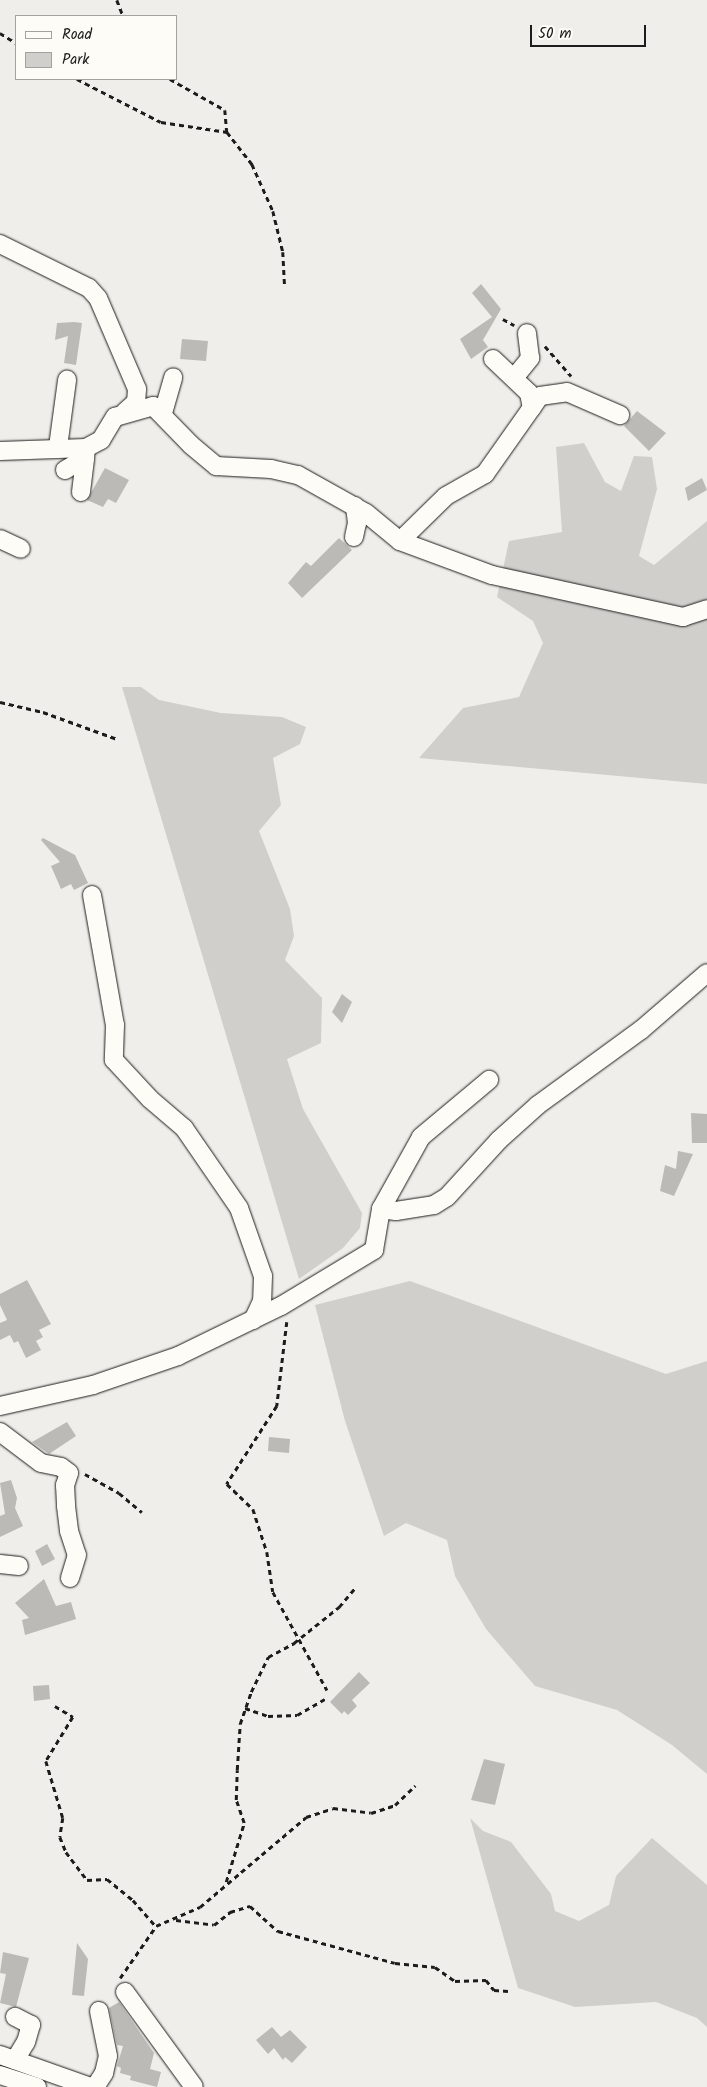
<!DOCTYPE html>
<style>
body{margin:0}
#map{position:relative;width:707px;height:2087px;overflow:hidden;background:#f0eeea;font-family:Kalam,sans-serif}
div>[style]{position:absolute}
.green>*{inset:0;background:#d0cfcc}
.building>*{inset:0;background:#bbbab6}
.path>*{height:2.5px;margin-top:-1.25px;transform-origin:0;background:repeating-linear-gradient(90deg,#1c1c1c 0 5px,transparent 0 9px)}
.roads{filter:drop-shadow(0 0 1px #1c1c1c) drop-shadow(0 0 1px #1c1c1c)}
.minor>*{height:18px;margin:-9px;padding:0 9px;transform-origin:9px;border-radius:9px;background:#fdfcf7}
span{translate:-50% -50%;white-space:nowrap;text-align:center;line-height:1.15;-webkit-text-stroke:4px #fdfcf7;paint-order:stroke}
.legend{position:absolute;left:15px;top:15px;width:162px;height:65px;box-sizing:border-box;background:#fdfcf7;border:1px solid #a3a29f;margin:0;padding:6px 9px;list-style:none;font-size:15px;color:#1c1c1c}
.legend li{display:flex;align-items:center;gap:10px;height:25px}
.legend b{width:25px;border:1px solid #a3a29f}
.scale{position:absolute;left:530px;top:25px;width:116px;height:22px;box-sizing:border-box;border:2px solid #1c1c1c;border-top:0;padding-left:6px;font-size:15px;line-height:18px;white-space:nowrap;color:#1c1c1c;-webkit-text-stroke:4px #fdfcf7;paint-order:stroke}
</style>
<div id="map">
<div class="green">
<i style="clip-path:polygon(584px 443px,605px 482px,621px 491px,634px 456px,652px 457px,657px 489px,639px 556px,654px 565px,707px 521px,707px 784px,419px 758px,463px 708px,519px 697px,543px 643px,533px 621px,497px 597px,509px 541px,562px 532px,556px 447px)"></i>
<i style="clip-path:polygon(122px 687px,141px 687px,159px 700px,221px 713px,282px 717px,306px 727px,300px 744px,273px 758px,281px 805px,259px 831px,290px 909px,294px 936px,285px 960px,322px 998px,321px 1043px,287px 1059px,303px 1109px,362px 1213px,360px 1228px,343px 1248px,299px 1279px)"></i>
<i style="clip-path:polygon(410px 1281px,666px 1374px,707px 1361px,707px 1774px,672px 1745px,617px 1710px,535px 1686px,486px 1629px,455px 1576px,447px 1540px,406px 1523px,384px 1536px,345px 1421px,315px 1305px)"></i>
<i style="clip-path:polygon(470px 1818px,483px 1831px,511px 1842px,551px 1894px,555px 1911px,579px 1921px,609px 1905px,616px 1876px,652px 1838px,707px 1885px,707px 2027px,697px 2018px,656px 2002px,575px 2007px,518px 1988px)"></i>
</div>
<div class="building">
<i style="clip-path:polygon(481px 284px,501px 309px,483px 340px,488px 347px,471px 359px,460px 339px,492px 317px,472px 293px)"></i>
<i style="clip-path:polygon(74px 322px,82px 323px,76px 365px,64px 363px,68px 336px,55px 340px,57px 323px)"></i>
<i style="clip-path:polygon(182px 339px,208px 341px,206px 361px,180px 359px)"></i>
<i style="clip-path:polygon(637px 411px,666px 433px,649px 451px,624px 426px)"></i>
<i style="clip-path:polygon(105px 468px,129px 480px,116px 503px,108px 499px,103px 507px,87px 500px)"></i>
<i style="clip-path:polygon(702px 478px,707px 490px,688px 501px,685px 488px)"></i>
<i style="clip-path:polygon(339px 538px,352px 550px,302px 598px,288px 583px,306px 562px,311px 566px)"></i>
<i style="clip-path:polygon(43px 838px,75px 855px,88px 883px,74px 890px,71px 884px,61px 889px,51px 866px,60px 862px,41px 840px)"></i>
<i style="clip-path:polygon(342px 994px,352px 1002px,342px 1023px,332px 1012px)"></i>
<i style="clip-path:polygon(691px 1113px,707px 1114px,707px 1143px,692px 1143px)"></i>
<i style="clip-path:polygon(678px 1151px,693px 1154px,674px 1196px,660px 1191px,665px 1165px,676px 1169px)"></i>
<i style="clip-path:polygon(27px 1280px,51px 1324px,39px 1330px,43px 1337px,36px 1341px,41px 1350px,26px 1358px,18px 1341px,14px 1343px,10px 1335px,0 1340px,0 1323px,7px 1320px,0 1305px,0 1294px)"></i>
<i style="clip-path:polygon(67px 1422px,76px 1436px,49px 1454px,32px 1442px)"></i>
<i style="clip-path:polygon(269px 1437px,290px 1439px,289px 1453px,268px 1451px)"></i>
<i style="clip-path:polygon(11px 1480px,17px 1498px,15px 1508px,23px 1526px,0 1537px,0 1516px,5px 1514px,0 1483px)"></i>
<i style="clip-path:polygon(47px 1544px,55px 1559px,42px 1566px,35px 1551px)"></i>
<i style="clip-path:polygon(44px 1579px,56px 1606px,71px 1602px,76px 1619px,25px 1635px,22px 1620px,29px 1618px,15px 1603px)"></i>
<i style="clip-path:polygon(359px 1672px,370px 1683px,352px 1700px,357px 1706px,348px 1715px,344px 1711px,342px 1714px,330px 1702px)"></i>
<i style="clip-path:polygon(49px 1685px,50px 1699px,34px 1701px,33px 1686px)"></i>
<i style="clip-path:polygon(484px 1759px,505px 1764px,495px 1805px,471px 1800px)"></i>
<i style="clip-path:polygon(77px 1943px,88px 1959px,84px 1996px,72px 1995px)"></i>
<i style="clip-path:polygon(3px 1952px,29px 1958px,16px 2007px,0 2003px,6px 1974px,0 1973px)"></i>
<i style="clip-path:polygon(119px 2002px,154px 2053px,150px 2069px,161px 2072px,157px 2087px,130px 2080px,131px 2076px,120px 2073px,121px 2068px,117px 2066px,123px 2046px,117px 2045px,109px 2008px)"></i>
<i style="clip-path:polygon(272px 2027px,281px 2037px,290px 2030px,307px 2047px,292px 2063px,285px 2057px,283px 2060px,274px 2048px,268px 2054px,256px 2040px)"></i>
</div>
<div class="path">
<i style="left:117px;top:0;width:17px;rotate:69deg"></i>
<i style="left:0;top:33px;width:19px;rotate:32deg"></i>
<i style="left:77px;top:79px;width:94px;rotate:27.1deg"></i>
<i style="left:161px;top:122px;width:67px;rotate:8.6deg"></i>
<i style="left:227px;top:132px;width:41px;rotate:52deg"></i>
<i style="left:252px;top:164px;width:51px;rotate:65.9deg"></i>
<i style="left:273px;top:211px;width:42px;rotate:76.3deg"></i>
<i style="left:283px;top:252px;width:34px;rotate:87deg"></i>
<i style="left:170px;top:79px;width:63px;rotate:29.4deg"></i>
<i style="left:225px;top:110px;width:22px;rotate:85deg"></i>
<i style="left:503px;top:319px;width:13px;rotate:29deg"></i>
<i style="left:545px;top:346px;width:40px;rotate:49deg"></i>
<i style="left:0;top:702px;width:44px;rotate:13.1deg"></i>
<i style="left:43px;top:712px;width:79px;rotate:20deg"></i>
<i style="left:287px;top:1322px;width:85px;rotate:96.8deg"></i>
<i style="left:277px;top:1406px;width:93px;rotate:122.7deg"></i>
<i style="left:227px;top:1484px;width:36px;rotate:44deg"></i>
<i style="left:253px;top:1509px;width:45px;rotate:72deg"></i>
<i style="left:267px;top:1552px;width:40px;rotate:81.5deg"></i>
<i style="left:273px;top:1592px;width:112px;rotate:61.1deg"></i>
<i style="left:85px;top:1474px;width:39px;rotate:29deg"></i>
<i style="left:119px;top:1493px;width:30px;rotate:40deg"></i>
<i style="left:55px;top:1706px;width:21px;rotate:31deg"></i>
<i style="left:73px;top:1717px;width:52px;rotate:121.5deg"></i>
<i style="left:46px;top:1761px;width:59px;rotate:73.4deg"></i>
<i style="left:63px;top:1818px;width:19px;rotate:99deg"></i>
<i style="left:60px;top:1837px;width:16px;rotate:68deg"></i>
<i style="left:66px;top:1852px;width:35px;rotate:53deg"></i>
<i style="left:87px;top:1880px;width:20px;rotate:-3deg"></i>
<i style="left:107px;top:1879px;width:33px;rotate:39deg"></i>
<i style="left:133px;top:1900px;width:35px;rotate:49deg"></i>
<i style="left:245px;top:1708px;width:24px;rotate:19deg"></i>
<i style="left:268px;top:1716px;width:29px;rotate:-2deg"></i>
<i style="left:297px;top:1715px;width:32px;rotate:-30deg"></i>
<i style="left:226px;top:1882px;width:62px;rotate:-73deg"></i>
<i style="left:244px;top:1823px;width:24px;rotate:-109deg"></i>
<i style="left:236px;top:1800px;width:30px;rotate:-88deg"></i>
<i style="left:237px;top:1770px;width:46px;rotate:-86.3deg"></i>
<i style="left:240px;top:1724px;width:34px;rotate:-71deg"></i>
<i style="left:251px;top:1692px;width:39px;rotate:-64deg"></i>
<i style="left:268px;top:1657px;width:30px;rotate:-28deg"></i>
<i style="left:294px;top:1643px;width:58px;rotate:-38.7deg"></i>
<i style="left:339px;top:1607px;width:26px;rotate:-50deg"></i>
<i style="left:176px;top:1920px;width:38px;rotate:7deg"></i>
<i style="left:214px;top:1925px;width:21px;rotate:-39deg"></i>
<i style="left:230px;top:1912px;width:21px;rotate:-17deg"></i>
<i style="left:250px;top:1906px;width:38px;rotate:42deg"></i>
<i style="left:278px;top:1931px;width:121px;rotate:15.3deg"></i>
<i style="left:395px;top:1963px;width:40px;rotate:5.7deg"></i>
<i style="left:435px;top:1967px;width:24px;rotate:35deg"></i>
<i style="left:455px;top:1981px;width:31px;rotate:-2deg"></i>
<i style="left:486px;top:1980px;width:13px;rotate:51deg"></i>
<i style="left:494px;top:1990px;width:14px;rotate:4deg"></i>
<i style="left:120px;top:1978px;width:63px;rotate:-55.3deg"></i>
<i style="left:156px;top:1926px;width:48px;rotate:-23.4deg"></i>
<i style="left:200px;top:1907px;width:139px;rotate:-40.3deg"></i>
<i style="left:306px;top:1817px;width:28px;rotate:-18deg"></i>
<i style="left:333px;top:1808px;width:38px;rotate:7deg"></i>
<i style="left:371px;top:1813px;width:25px;rotate:-18deg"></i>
<i style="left:395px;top:1805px;width:28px;rotate:-44deg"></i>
</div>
<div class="roads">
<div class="minor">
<i style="left:0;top:244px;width:99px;rotate:26.3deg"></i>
<i style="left:89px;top:288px;width:13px;rotate:48deg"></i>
<i style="left:98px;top:298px;width:99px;rotate:66.8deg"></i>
<i style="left:137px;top:389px;width:13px;rotate:94deg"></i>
<i style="left:136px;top:402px;width:15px;rotate:138deg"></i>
<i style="left:493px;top:359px;width:50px;rotate:43.4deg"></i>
<i style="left:529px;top:393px;width:15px;rotate:79deg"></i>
<i style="left:514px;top:378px;width:26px;rotate:-51deg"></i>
<i style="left:530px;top:358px;width:25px;rotate:-97deg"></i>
<i style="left:163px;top:413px;width:37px;rotate:-74deg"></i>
<i style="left:58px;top:447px;width:68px;rotate:-82.3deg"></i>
<i style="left:0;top:451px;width:86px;rotate:-2deg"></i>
<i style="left:86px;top:448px;width:17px;rotate:-28deg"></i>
<i style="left:101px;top:440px;width:27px;rotate:-59deg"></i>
<i style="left:115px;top:417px;width:40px;rotate:-16deg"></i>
<i style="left:153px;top:406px;width:54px;rotate:45.7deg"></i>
<i style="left:191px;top:445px;width:33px;rotate:40deg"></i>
<i style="left:216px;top:466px;width:55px;rotate:3.1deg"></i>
<i style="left:271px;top:469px;width:28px;rotate:13deg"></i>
<i style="left:298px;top:475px;width:78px;rotate:29.2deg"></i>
<i style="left:366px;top:513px;width:44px;rotate:39.5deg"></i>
<i style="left:400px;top:541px;width:98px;rotate:20.3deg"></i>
<i style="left:492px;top:575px;width:196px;rotate:12.4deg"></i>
<i style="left:683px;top:617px;width:25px;rotate:-18deg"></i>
<i style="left:65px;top:470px;width:23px;rotate:-31deg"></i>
<i style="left:85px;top:458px;width:10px;rotate:-84deg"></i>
<i style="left:81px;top:492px;width:34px;rotate:-83deg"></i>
<i style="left:354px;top:537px;width:14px;rotate:-78deg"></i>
<i style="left:357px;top:523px;width:17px;rotate:-97deg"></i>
<i style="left:0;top:539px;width:23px;rotate:25deg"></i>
<i style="left:400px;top:541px;width:64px;rotate:-44.4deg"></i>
<i style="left:446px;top:496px;width:45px;rotate:-29.4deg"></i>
<i style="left:485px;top:474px;width:95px;rotate:-54.8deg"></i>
<i style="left:540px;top:396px;width:27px;rotate:-8deg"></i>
<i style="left:567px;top:392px;width:58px;rotate:23.5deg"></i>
<i style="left:92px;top:895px;width:132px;rotate:80deg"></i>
<i style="left:115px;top:1025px;width:35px;rotate:92deg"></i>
<i style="left:114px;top:1060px;width:53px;rotate:47.3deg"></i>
<i style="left:150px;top:1099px;width:45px;rotate:40.5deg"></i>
<i style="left:184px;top:1128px;width:97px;rotate:55.5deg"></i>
<i style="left:239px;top:1208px;width:72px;rotate:70.6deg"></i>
<i style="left:263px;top:1276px;width:25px;rotate:92deg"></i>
<i style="left:262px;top:1301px;width:21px;rotate:115deg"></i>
<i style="left:381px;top:1209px;width:15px;rotate:8deg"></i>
<i style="left:396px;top:1211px;width:38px;rotate:-9deg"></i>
<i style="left:434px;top:1205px;width:15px;rotate:-32deg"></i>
<i style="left:447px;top:1197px;width:77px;rotate:-47.6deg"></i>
<i style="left:499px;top:1140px;width:52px;rotate:-41.9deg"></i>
<i style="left:538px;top:1105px;width:127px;rotate:-36.1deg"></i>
<i style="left:641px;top:1030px;width:87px;rotate:-40.8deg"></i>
<i style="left:0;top:1406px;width:95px;rotate:-12.7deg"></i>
<i style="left:93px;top:1385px;width:90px;rotate:-18.8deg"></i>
<i style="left:178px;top:1356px;width:114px;rotate:-25.9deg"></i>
<i style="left:281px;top:1306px;width:109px;rotate:-31.1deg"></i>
<i style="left:374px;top:1250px;width:42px;rotate:-80.3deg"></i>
<i style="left:381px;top:1209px;width:82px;rotate:-60.9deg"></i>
<i style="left:421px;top:1137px;width:89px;rotate:-40deg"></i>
<i style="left:0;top:1432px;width:51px;rotate:37.1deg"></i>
<i style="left:41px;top:1463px;width:20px;rotate:11deg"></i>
<i style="left:61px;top:1467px;width:10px;rotate:37deg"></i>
<i style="left:69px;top:1473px;width:13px;rotate:108deg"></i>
<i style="left:65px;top:1485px;width:21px;rotate:87deg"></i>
<i style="left:66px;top:1506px;width:25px;rotate:83deg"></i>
<i style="left:69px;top:1531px;width:25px;rotate:72deg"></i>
<i style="left:77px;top:1555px;width:24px;rotate:107deg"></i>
<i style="left:0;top:1564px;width:19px;rotate:6deg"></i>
<i style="left:125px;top:1992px;width:117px;rotate:54deg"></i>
<i style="left:0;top:2055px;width:96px;rotate:19.4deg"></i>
<i style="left:15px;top:2060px;width:21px;rotate:-59deg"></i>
<i style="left:26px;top:2042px;width:18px;rotate:-74deg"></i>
<i style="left:31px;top:2025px;width:18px;rotate:-153deg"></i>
<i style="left:0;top:2075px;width:39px;rotate:18deg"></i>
<i style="left:95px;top:2087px;width:17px;rotate:-57deg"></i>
<i style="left:104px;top:2073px;width:17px;rotate:-77deg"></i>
<i style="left:108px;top:2056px;width:46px;rotate:-101.3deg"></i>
</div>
</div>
<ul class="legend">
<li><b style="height:6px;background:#fdfcf7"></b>Road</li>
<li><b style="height:14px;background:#d0cfcc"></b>Park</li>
</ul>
<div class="scale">50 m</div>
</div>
